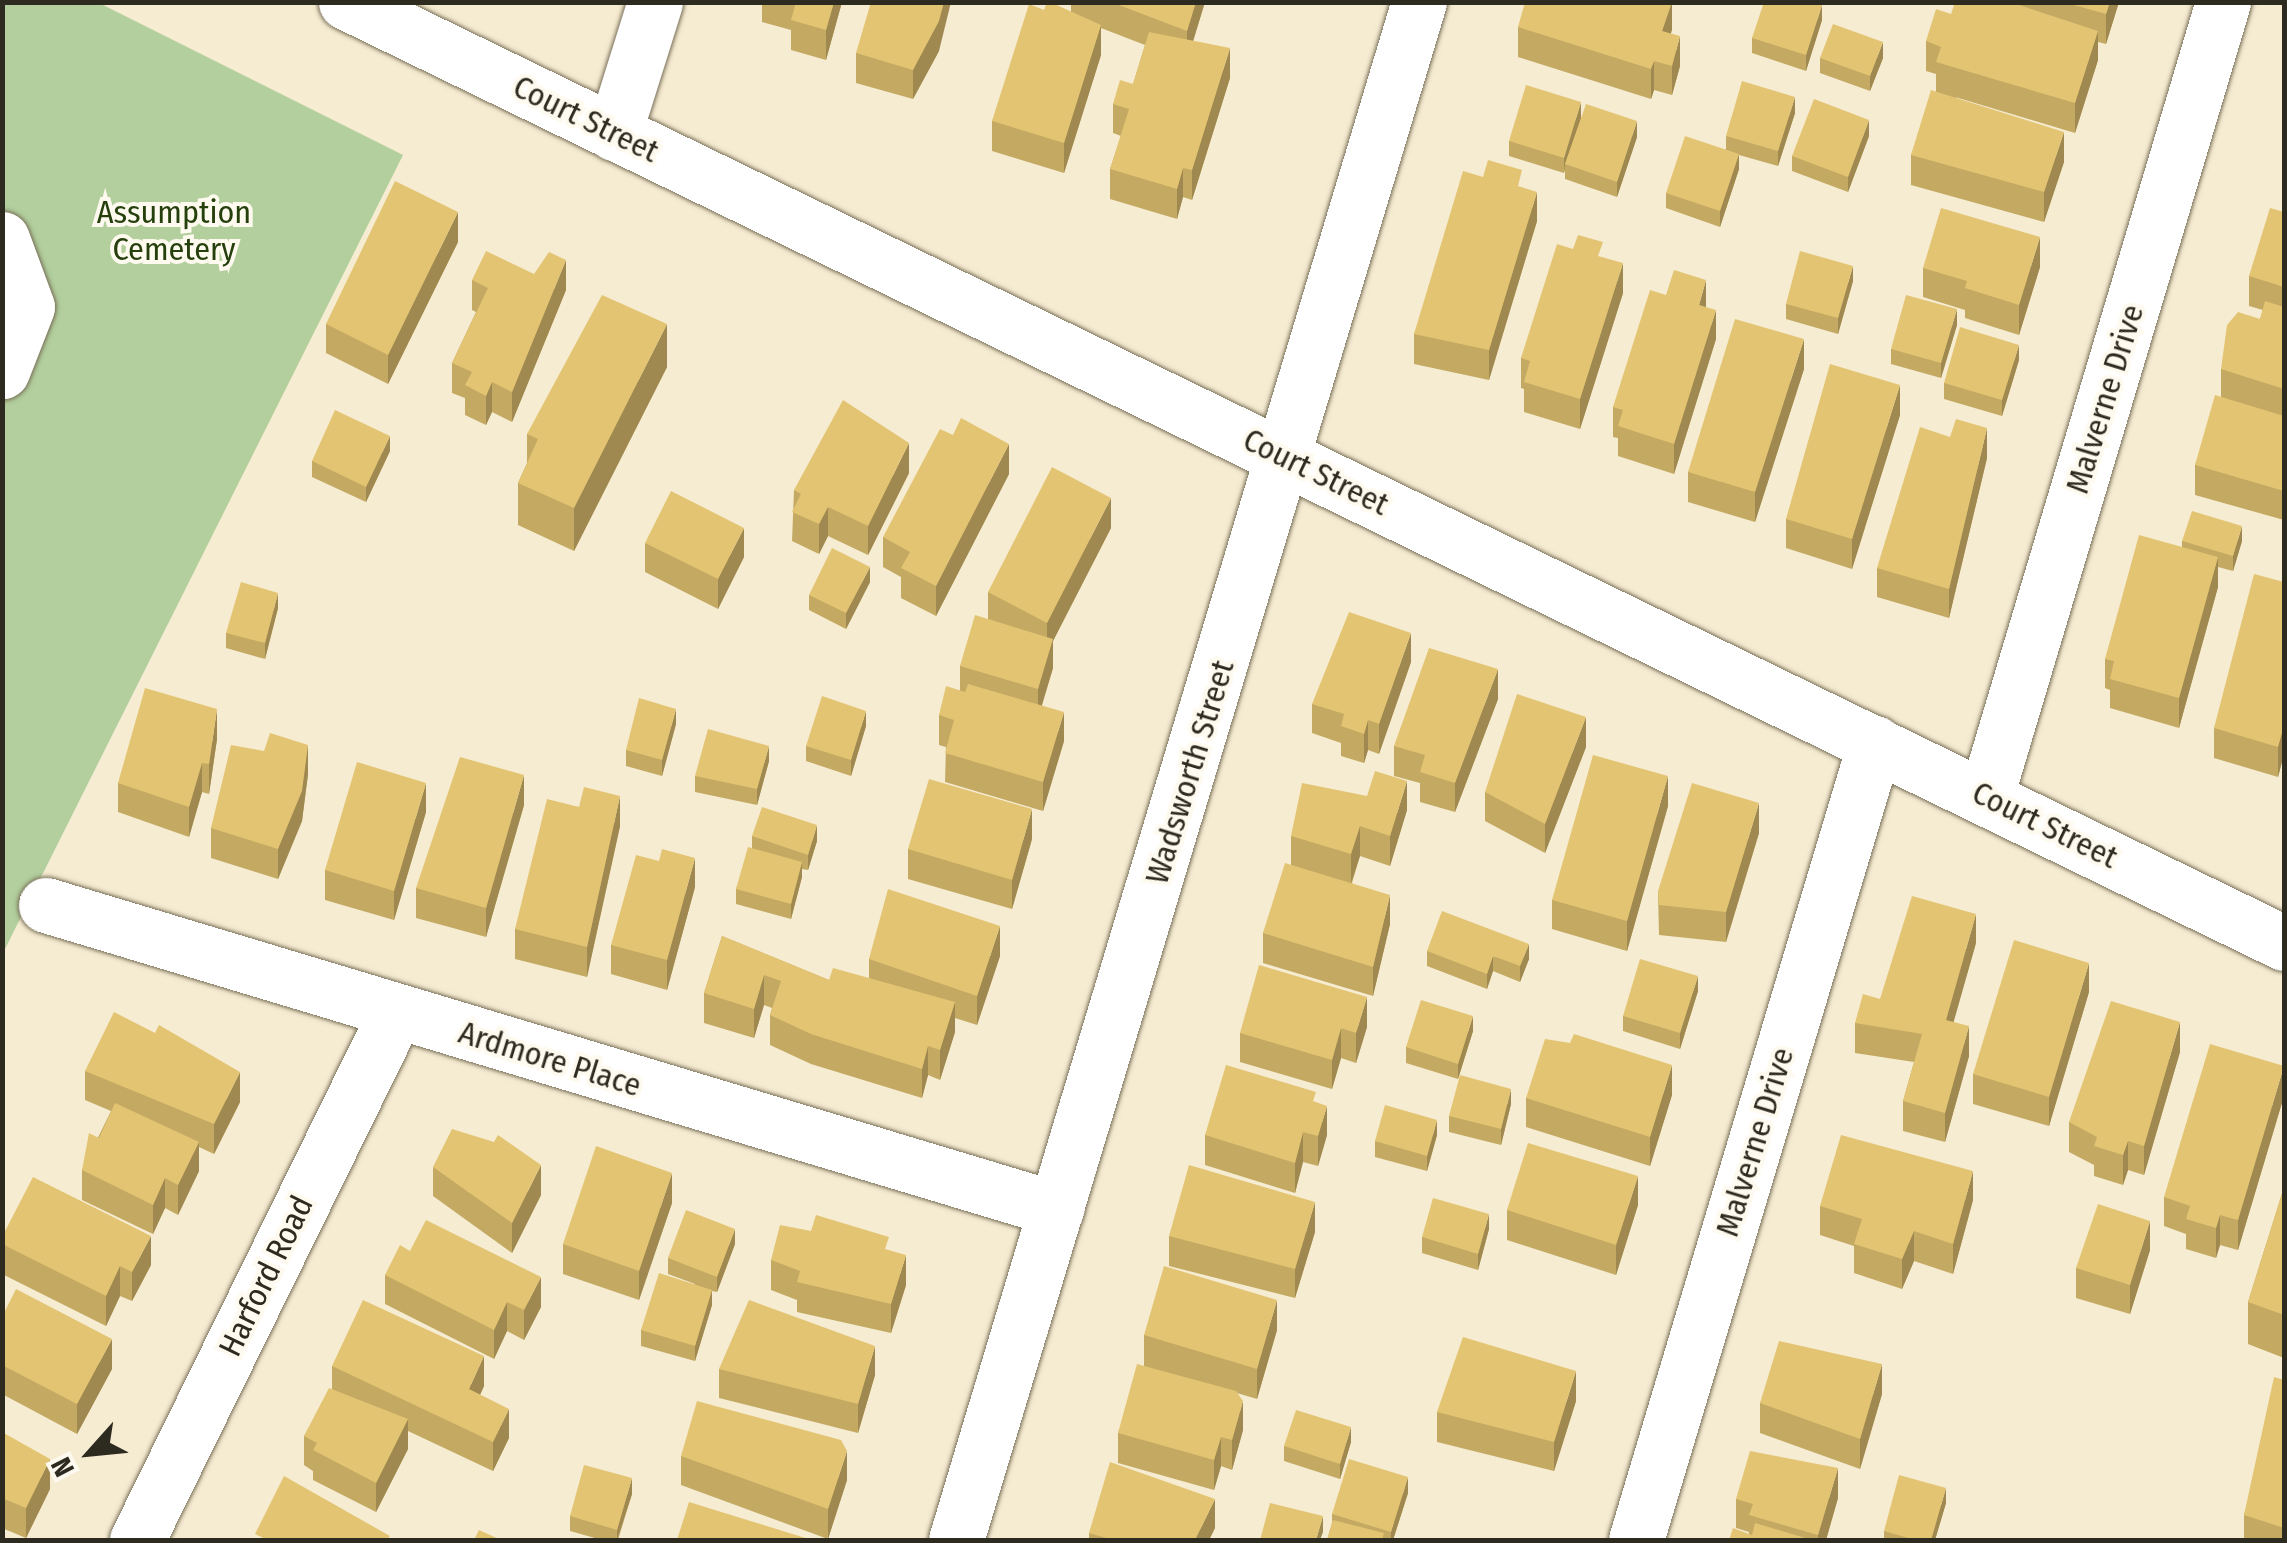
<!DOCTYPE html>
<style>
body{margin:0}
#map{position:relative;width:2287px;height:1543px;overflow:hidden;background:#f6ecd2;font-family:"Fira Sans Condensed",sans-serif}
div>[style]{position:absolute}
.green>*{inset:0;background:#b2cf9d}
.roads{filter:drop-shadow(0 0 2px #786f58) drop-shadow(0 0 2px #786f58)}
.minor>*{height:55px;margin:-27.5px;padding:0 27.5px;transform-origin:27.5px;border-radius:27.5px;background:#fff}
.major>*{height:55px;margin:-27.5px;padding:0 27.5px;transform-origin:27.5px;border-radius:27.5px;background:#fff}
.wall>*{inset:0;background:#c3a962}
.shaded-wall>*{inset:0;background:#9f8950}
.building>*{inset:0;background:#e3c472}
span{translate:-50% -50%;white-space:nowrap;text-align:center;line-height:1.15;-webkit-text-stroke:8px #fefaef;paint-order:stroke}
.street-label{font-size:32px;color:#2d2a20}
.park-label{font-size:32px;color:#26400d}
.frame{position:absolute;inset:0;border:5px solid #2d2a20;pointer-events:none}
.north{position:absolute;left:40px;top:1403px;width:100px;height:100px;-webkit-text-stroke:8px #fefaef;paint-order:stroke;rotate:243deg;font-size:28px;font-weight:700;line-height:40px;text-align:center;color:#2d2a20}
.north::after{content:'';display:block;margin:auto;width:35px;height:45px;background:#2d2a20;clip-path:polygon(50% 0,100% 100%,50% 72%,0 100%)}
</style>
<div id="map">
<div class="green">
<i style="clip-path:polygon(3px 3px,99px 3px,403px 155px,3px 953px)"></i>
</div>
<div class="roads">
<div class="minor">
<i style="left:614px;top:133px;width:137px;rotate:-72.6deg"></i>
<i style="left:2px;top:239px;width:72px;rotate:69.8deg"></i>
<i style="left:27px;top:307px;width:69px;rotate:111.3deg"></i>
<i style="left:1986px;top:796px;width:829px;rotate:-73.38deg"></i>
<i style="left:46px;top:905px;width:1055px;rotate:16.75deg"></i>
<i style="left:137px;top:1540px;width:588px;rotate:-63.87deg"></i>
<i style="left:956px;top:1540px;width:1606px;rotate:-73.25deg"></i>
<i style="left:1636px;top:1540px;width:832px;rotate:-73.31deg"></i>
</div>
<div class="major">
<i style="left:346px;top:2px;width:2154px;rotate:25.9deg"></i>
</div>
</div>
<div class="wall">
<i style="clip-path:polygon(762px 2px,842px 2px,826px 60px,791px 50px,791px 30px,762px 22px)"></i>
<i style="clip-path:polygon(1071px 2px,1205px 2px,1193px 41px,1230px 78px,1192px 200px,1183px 197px,1177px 219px,1110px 199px,1110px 169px,1121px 136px,1113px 133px,1113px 104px,1133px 84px,1145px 45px,1101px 28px,1101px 55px,1064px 173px,992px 151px,992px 121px,1044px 10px,1071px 12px)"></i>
<i style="clip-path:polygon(1672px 2px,1671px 34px,1680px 66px,1672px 95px,1654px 90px,1651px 99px,1518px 57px,1518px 27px)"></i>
<i style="clip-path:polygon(2014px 2px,2119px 2px,2106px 44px,2098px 42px,2098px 60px,2075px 133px,1955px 97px,2064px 162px,2044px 222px,1911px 185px,1911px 155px,1936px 91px,1936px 74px,1926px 71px,1926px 41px)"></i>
<i style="clip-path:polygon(1822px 20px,1806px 71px,1752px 53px,1752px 38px)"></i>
<i style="clip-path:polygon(939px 51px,913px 99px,856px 83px,856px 53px)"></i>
<i style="clip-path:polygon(1820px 58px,1883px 58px,1870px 91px,1820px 73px)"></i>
<i style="clip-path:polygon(1795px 113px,1778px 166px,1739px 155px,1739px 169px,1720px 227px,1666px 208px,1666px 193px,1726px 149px,1726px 136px)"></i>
<i style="clip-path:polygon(1581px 118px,1637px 137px,1617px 197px,1565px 179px,1565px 170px,1564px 173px,1509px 156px,1509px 141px)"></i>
<i style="clip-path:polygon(1869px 136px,1848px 192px,1792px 171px,1792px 156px)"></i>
<i style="clip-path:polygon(1483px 177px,1522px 188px,1537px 221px,1489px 380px,1414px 364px,1414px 334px)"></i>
<i style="clip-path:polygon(2284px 212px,2284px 520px,2195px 495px,2195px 465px,2221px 397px,2221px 369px,2260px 319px,2263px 310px,2249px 306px,2249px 276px)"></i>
<i style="clip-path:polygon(458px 242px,388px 384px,326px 353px,326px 324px)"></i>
<i style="clip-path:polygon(1603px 257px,1623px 293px,1580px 429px,1524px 412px,1524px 389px,1521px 388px,1521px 358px)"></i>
<i style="clip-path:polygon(2040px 267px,2019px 335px,1965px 318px,1965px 310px,1923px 297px,1923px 268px)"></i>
<i style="clip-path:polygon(472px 280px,566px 290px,512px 422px,492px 412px,486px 425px,465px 415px,465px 398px,452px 393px,452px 363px,476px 312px,472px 310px)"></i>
<i style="clip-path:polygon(1853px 281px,1838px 334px,1786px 319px,1786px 304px)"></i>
<i style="clip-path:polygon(1706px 307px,1716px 339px,1674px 474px,1618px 456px,1618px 438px,1613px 437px,1613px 407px)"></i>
<i style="clip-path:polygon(1957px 325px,1941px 378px,1891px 364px,1891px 349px)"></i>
<i style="clip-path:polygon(2019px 360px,2002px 416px,1944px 399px,1944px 383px)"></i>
<i style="clip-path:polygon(667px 367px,574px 551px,518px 525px,518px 483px,527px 463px,527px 434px)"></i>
<i style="clip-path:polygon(1804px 369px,1755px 522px,1688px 502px,1688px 472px)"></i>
<i style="clip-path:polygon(1900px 415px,1852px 569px,1786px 548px,1786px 519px)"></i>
<i style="clip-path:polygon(390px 451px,366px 502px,312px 477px,312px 461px)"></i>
<i style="clip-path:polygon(1987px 458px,1949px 618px,1877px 597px,1877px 568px)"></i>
<i style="clip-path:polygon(909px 473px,868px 555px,828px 536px,819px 554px,792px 541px,794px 490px)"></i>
<i style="clip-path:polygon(1009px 474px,936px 616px,901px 598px,901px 577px,883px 567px,883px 537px)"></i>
<i style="clip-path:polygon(1111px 528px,1053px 641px,1053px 668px,1042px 705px,1064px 741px,1043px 811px,945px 782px,946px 747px,939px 745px,939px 715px,960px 690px,960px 666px,988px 619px,988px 592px)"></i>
<i style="clip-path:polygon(2182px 541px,2242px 541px,2233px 571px,2218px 567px,2218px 587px,2179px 728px,2110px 708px,2110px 690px,2105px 688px,2105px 659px,2182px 547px)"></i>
<i style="clip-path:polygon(645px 543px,744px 557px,718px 609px,645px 572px)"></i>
<i style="clip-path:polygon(870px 582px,846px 629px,809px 610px,809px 595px)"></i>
<i style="clip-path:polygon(2284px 582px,2284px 754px,2278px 777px,2214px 758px,2214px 728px)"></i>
<i style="clip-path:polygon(278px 608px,265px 659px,226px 648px,226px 633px)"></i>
<i style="clip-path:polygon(1411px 662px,1379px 754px,1368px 750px,1364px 763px,1341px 756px,1341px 743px,1312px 733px,1312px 704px)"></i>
<i style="clip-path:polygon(1498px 699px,1455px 812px,1420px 802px,1420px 783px,1394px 776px,1394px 746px)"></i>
<i style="clip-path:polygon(676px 724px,662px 776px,626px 766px,626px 750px)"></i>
<i style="clip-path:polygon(866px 726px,851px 776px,806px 761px,806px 746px)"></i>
<i style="clip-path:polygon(217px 739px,209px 794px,202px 792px,189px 837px,118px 812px,118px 783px)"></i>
<i style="clip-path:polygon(1586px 747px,1545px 853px,1485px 821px,1485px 792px)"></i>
<i style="clip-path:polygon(264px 751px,308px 774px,302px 821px,278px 879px,211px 858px,211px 828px)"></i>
<i style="clip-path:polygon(769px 761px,757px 805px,695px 792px,695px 776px)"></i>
<i style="clip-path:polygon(524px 805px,486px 937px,416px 918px,416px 888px)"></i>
<i style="clip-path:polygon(1668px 806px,1627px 951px,1552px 929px,1552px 900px)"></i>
<i style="clip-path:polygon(579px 807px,620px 826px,587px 977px,515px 959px,515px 929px)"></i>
<i style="clip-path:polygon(1407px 810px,1390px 866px,1360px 856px,1352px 883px,1390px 924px,1373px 996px,1263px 963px,1263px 933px,1291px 865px,1291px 836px)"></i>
<i style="clip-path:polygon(426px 812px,394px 920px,325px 900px,325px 870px)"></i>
<i style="clip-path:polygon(1759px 833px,1726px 942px,1659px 935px,1658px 891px)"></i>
<i style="clip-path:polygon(752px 836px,817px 841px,808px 870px,802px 869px,802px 877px,791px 919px,736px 904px,736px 889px,752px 848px)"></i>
<i style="clip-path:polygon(1032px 839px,1012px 909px,908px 879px,908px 849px)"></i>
<i style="clip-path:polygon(695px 887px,667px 990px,611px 974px,611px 945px)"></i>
<i style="clip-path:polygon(722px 936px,829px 980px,869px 978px,869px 959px,1000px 956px,977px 1025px,955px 1018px,955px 1032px,940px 1080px,928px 1075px,922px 1098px,811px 1064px,770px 1045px,770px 1015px,772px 1008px,764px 1005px,754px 1038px,704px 1023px,704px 993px)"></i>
<i style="clip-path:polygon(1976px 943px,1953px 1022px,1969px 1056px,1945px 1142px,1903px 1131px,1903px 1101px,1914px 1062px,1855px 1053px,1855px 1023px,1880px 999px)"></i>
<i style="clip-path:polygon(1427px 951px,1529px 959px,1520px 982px,1493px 971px,1487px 989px,1427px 966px)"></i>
<i style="clip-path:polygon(1698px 991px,1680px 1049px,1623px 1031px,1623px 1016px)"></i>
<i style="clip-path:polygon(2089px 992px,2049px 1126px,1973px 1104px,1973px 1074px)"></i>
<i style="clip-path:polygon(1367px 1027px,1356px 1063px,1341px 1058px,1332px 1089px,1240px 1062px,1240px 1033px)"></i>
<i style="clip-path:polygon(1473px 1031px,1458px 1079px,1406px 1063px,1406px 1047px)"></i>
<i style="clip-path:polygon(2180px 1052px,2144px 1175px,2128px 1170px,2123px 1185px,2094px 1176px,2094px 1165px,2069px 1152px,2069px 1122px)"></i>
<i style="clip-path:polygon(85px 1071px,240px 1102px,214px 1154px,199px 1147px,199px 1171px,178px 1215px,165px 1208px,153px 1234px,82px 1200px,82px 1170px,111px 1111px,85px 1100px)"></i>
<i style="clip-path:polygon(1672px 1095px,1650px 1166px,1526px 1127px,1526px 1098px)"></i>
<i style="clip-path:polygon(2284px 1096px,2238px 1250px,2220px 1245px,2216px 1258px,2186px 1249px,2186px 1234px,2164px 1226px,2164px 1197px)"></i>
<i style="clip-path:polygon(1316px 1102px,1327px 1135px,1318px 1166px,1303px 1162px,1295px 1193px,1205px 1165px,1205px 1135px)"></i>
<i style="clip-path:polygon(1511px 1104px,1501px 1145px,1449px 1132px,1449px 1116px)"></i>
<i style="clip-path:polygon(1437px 1135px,1427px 1171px,1375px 1157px,1375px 1141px)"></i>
<i style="clip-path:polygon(433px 1167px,541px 1195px,512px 1253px,433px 1196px)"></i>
<i style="clip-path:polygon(2284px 1187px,2284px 1358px,2248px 1344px,2248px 1302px)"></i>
<i style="clip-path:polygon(1973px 1200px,1953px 1274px,1914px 1261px,1902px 1289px,1854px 1273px,1854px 1246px,1820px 1235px,1820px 1206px)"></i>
<i style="clip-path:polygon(672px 1203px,639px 1300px,563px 1274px,563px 1244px)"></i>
<i style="clip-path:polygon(1638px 1205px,1616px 1275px,1507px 1240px,1507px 1210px)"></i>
<i style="clip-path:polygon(1489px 1229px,1478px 1270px,1422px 1253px,1422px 1237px)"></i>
<i style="clip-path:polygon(1315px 1232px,1295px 1298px,1169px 1266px,1169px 1236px)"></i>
<i style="clip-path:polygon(2px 1237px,151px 1265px,132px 1301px,120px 1296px,106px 1326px,2px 1274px)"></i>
<i style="clip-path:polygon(735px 1244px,717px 1292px,712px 1291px,712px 1305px,695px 1361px,641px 1346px,641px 1330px,695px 1284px,668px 1274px,668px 1258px)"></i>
<i style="clip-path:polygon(889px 1250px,906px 1285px,891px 1333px,797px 1312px,797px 1300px,771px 1290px,771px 1260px)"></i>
<i style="clip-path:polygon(2150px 1250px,2130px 1314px,2076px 1298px,2076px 1268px)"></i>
<i style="clip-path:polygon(410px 1251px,541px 1307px,524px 1340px,507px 1331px,494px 1359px,385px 1304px,385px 1275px)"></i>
<i style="clip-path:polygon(2px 1317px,112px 1369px,77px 1434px,2px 1394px)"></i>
<i style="clip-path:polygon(1277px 1330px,1257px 1399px,1237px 1393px,1243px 1430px,1232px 1470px,1221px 1466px,1214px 1490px,1118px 1463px,1118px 1433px,1144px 1365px,1144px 1335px)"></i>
<i style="clip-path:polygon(332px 1366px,484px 1386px,480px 1395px,509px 1438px,493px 1471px,408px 1431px,408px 1449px,376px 1512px,313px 1480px,313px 1471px,304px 1465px,304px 1436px,332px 1389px)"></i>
<i style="clip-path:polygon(719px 1369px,875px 1375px,858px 1433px,719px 1398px)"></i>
<i style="clip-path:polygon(2284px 1380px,2284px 1540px,2244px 1540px,2244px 1515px)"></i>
<i style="clip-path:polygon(1882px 1394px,1860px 1469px,1760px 1433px,1760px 1403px)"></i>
<i style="clip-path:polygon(1576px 1401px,1554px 1471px,1437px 1442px,1437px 1412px)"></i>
<i style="clip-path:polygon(2px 1432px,50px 1489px,26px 1538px,2px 1528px)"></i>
<i style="clip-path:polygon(1351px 1442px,1340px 1479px,1284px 1461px,1284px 1446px)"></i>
<i style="clip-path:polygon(681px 1456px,847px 1480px,828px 1539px,681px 1485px)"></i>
<i style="clip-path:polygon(1408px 1493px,1393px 1540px,1327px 1540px,1332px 1523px,1332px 1514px)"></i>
<i style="clip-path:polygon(632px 1494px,618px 1540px,602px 1540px,570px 1531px,570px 1516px)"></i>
<i style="clip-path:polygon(1838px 1498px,1826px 1540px,1729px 1540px,1749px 1534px,1749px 1532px,1736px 1528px,1736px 1499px)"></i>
<i style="clip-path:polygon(1946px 1503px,1935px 1540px,1884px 1540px,1884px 1531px)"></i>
<i style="clip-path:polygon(1215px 1528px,1209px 1540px,1089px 1540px,1089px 1533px)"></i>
</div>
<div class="shaded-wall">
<i style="clip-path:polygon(834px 2px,842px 2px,826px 60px,826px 30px)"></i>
<i style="clip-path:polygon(944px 2px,951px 2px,939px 51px,913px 99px,913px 70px)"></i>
<i style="clip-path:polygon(1196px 2px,1205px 2px,1187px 61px,1187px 31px)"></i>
<i style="clip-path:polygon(1672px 2px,1672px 30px,1662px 60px,1662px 31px)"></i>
<i style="clip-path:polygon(2110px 2px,2119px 2px,2106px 44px,2106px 14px)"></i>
<i style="clip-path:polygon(1822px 5px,1822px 20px,1806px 71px,1806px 55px)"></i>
<i style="clip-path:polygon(1101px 25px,1101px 55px,1064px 173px,1064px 143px)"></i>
<i style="clip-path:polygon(2098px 31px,2098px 60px,2075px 133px,2075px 103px)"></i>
<i style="clip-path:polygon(1680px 36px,1680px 66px,1672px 95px,1672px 66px)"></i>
<i style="clip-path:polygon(1883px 42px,1883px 58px,1870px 91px,1870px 76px)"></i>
<i style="clip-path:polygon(1230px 48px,1230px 78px,1192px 200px,1192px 170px)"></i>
<i style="clip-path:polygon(1654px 61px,1654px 90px,1651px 99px,1651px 69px)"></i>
<i style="clip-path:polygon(1795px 97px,1795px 113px,1778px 166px,1778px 151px)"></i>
<i style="clip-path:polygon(1581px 102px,1581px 118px,1565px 164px,1564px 173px,1564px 158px)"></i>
<i style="clip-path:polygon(1869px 120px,1869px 136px,1848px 192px,1848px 177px)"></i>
<i style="clip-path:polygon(1637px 121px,1637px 137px,1617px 197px,1617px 182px)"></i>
<i style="clip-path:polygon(2064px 132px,2064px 162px,2044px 222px,2044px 192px)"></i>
<i style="clip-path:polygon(1739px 154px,1739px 169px,1720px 227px,1720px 211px)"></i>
<i style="clip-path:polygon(1183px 168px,1183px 197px,1177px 219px,1177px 189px)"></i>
<i style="clip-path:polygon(1537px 192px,1537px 221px,1489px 380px,1489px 350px)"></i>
<i style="clip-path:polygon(458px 212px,458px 242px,388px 384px,388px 355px)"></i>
<i style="clip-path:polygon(2040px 237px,2040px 267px,2019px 335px,2019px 305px)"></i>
<i style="clip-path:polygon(566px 260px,566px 290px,512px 422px,512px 392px)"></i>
<i style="clip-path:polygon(1623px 263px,1623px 293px,1580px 429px,1580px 399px)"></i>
<i style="clip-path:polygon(1853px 266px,1853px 281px,1838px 334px,1838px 318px)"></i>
<i style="clip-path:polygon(1706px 280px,1706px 310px,1699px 305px)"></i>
<i style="clip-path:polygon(1957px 309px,1957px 325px,1941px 378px,1941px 363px)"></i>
<i style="clip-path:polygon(1716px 310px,1716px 339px,1674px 474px,1674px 444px)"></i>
<i style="clip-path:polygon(667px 324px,667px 367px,574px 551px,574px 508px)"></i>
<i style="clip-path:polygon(1804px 339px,1804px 369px,1755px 522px,1755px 492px)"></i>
<i style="clip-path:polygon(2019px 345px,2019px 360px,2002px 416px,2002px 400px)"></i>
<i style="clip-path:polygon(492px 382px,492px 412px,486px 425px,486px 396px)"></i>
<i style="clip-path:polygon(1900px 385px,1900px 415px,1852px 569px,1852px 539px)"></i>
<i style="clip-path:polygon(1987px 428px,1987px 458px,1949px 618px,1949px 589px)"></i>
<i style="clip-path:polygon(390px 436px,390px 451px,366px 502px,366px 487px)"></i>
<i style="clip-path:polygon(909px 443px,909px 473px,868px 555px,868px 526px)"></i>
<i style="clip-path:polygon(1009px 444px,1009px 474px,936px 616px,936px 586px)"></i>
<i style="clip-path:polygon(1111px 498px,1111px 528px,1053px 641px,1053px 668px,1038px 718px,1038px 689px,1047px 653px,1047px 623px)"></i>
<i style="clip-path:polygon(828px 507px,828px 536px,819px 554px,819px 524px)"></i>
<i style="clip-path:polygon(2242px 526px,2242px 541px,2233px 571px,2233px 556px)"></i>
<i style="clip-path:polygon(744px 528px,744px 557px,718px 609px,718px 579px)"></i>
<i style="clip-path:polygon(2218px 557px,2218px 587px,2179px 728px,2179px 698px)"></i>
<i style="clip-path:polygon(870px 567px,870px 582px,846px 629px,846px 613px)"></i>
<i style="clip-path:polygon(278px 593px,278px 608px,265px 659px,265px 643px)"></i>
<i style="clip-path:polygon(1411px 633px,1411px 662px,1379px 754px,1379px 724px)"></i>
<i style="clip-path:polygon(1498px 669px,1498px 699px,1455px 812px,1455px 783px)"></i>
<i style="clip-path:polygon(217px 709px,217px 739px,209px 794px,209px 764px)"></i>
<i style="clip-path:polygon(676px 709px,676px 724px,662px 776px,662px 760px)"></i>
<i style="clip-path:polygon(866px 711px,866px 726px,851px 776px,851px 760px)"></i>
<i style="clip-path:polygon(1064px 712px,1064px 741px,1043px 811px,1043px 782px)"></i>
<i style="clip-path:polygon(1586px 717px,1586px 747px,1545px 853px,1545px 824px)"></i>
<i style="clip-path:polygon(1368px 720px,1368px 750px,1364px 763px,1364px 734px)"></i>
<i style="clip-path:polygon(2284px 725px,2284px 754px,2278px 777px,2278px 747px)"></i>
<i style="clip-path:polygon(308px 745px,308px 774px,302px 821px,278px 879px,278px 849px)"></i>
<i style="clip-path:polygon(769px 746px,769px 761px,757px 805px,757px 789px)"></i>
<i style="clip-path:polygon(202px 763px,202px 792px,189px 837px,189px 807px)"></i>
<i style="clip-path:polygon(524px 775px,524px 805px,486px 937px,486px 908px)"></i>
<i style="clip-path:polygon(1668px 776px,1668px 806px,1627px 951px,1627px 921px)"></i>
<i style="clip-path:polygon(1407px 781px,1407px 810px,1390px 866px,1390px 836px)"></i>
<i style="clip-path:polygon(426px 783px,426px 812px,394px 920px,394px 891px)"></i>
<i style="clip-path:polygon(620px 796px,620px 826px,587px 977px,587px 947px)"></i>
<i style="clip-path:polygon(1759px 803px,1759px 833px,1726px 942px,1726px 912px)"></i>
<i style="clip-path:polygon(1032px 809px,1032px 839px,1012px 909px,1012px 880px)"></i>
<i style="clip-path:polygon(817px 825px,817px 841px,808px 870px,808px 855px)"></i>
<i style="clip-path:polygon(1360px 826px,1360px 856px,1351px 883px,1351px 854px)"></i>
<i style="clip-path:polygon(695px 858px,695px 887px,667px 990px,667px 960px)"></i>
<i style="clip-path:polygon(802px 862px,802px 877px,791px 919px,791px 904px)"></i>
<i style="clip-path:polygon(1390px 895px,1390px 924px,1373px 996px,1373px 967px)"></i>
<i style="clip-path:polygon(1976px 914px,1976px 943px,1946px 1049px,1946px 1020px)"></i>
<i style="clip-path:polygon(1000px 926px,1000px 956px,977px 1025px,977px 996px)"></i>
<i style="clip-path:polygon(1529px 944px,1529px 959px,1520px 982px,1520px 966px)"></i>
<i style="clip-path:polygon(1493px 956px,1493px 971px,1487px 989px,1487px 974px)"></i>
<i style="clip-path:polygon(2089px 963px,2089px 992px,2049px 1126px,2049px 1097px)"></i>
<i style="clip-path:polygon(764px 975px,764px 1005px,754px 1038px,754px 1009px)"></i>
<i style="clip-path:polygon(1698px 976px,1698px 991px,1680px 1049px,1680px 1033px)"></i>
<i style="clip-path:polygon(1367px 997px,1367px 1027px,1356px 1063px,1356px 1033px)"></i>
<i style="clip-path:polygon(955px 1002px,955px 1032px,940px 1080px,940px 1050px)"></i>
<i style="clip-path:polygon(1473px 1016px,1473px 1031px,1458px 1079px,1458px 1064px)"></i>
<i style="clip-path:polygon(2180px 1022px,2180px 1052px,2144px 1175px,2144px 1146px)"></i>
<i style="clip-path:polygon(1969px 1026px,1969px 1056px,1945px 1142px,1945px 1113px)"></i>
<i style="clip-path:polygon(1341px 1028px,1341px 1058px,1332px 1089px,1332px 1060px)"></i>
<i style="clip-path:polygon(928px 1046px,928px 1075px,922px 1098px,922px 1069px)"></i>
<i style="clip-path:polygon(1672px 1065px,1672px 1095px,1650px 1166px,1650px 1137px)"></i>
<i style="clip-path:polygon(2284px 1066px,2284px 1096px,2238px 1250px,2238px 1220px)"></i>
<i style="clip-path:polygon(240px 1072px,240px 1102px,214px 1154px,214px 1124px)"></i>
<i style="clip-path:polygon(1511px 1089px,1511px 1104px,1501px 1145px,1501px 1129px)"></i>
<i style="clip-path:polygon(1327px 1106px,1327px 1135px,1318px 1166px,1318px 1136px)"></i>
<i style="clip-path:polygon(1437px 1120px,1437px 1135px,1427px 1171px,1427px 1156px)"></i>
<i style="clip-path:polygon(1303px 1132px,1303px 1162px,1295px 1193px,1295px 1163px)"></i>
<i style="clip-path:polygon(2128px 1141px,2128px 1170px,2123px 1185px,2123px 1155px)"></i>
<i style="clip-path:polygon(199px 1142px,199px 1171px,178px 1215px,178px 1185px)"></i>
<i style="clip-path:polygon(541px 1165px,541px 1195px,512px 1253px,512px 1223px)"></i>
<i style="clip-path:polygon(1973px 1171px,1973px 1200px,1953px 1274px,1953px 1244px)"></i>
<i style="clip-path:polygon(672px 1173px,672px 1203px,639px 1300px,639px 1271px)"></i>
<i style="clip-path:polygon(1638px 1176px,1638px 1205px,1616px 1275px,1616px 1245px)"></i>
<i style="clip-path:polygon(165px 1178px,165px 1208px,153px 1234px,153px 1205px)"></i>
<i style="clip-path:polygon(1315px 1202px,1315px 1232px,1295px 1298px,1295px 1269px)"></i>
<i style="clip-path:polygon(1489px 1214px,1489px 1229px,1478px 1270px,1478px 1254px)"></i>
<i style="clip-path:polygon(2220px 1215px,2220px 1245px,2216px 1258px,2216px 1228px)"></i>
<i style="clip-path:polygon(2150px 1221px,2150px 1250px,2130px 1314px,2130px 1285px)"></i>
<i style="clip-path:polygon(735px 1229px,735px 1244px,717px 1292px,717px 1277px)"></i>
<i style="clip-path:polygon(1914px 1231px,1914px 1261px,1902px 1289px,1902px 1259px)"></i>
<i style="clip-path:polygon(151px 1236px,151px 1265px,132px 1301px,132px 1272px)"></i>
<i style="clip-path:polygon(906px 1255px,906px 1285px,891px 1333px,891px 1304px)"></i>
<i style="clip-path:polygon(120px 1266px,120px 1296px,106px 1326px,106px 1296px)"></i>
<i style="clip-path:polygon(541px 1277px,541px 1307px,524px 1340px,524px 1310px)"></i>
<i style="clip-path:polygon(712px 1290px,712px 1305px,695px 1361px,695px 1346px)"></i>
<i style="clip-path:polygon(1277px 1300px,1277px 1330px,1257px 1399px,1257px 1369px)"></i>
<i style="clip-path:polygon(507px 1302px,507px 1331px,494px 1359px,494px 1330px)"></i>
<i style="clip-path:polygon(112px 1339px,112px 1369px,77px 1434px,77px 1404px)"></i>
<i style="clip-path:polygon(875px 1346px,875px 1375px,858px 1433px,858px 1404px)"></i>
<i style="clip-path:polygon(484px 1356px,484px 1386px,469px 1419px,469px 1389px)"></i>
<i style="clip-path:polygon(1882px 1364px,1882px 1394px,1860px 1469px,1860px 1439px)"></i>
<i style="clip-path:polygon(1576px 1371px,1576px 1401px,1554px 1471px,1554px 1442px)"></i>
<i style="clip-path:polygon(1243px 1401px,1243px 1430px,1232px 1470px,1232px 1440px)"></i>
<i style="clip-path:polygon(509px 1409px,509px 1438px,493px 1471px,493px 1442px)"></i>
<i style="clip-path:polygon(408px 1419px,408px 1449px,376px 1512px,376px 1483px)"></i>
<i style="clip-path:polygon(1351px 1427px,1351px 1442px,1340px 1479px,1340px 1464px)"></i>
<i style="clip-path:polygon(1221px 1437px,1221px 1466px,1214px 1490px,1214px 1460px)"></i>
<i style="clip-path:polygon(847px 1451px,847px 1480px,828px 1539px,828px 1509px)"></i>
<i style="clip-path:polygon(50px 1459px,50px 1489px,26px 1538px,26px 1508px)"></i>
<i style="clip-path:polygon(1838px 1468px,1838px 1498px,1826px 1540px,1818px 1540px,1818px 1535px)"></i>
<i style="clip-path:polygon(1408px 1477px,1408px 1493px,1393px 1540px,1391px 1540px,1391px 1532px)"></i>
<i style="clip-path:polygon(632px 1478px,632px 1494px,617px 1540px,617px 1530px)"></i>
<i style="clip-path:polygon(1946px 1488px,1946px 1503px,1935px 1540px,1931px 1540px)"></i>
<i style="clip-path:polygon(1215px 1499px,1215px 1528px,1209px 1540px,1195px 1540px)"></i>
<i style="clip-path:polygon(1323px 1516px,1323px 1532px,1320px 1540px,1316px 1540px)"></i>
</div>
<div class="building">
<i style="clip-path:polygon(796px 2px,834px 2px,826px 30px,791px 20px)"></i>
<i style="clip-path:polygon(871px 2px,944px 2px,939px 21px,913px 70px,856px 53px)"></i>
<i style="clip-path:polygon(1047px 2px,1050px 2px,1101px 25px,1064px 143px,992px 121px,1029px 4px,1044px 10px)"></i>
<i style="clip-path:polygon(1111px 2px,1196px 2px,1187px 31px)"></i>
<i style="clip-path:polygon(1525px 2px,1672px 2px,1662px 31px,1680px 36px,1672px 66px,1654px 61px,1651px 69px,1518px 27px)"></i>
<i style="clip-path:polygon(1764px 2px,1814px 2px,1822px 5px,1806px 55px,1752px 38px)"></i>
<i style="clip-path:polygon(1955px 2px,2010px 2px,2098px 31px,2075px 103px,1936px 62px,1941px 47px,1926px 41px,1936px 9px,1951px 14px)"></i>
<i style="clip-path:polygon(2063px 2px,2110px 2px,2106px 14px)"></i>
<i style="clip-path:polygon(1833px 24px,1883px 42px,1870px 76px,1820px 58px)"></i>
<i style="clip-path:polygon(1149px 32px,1230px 48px,1192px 170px,1183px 168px,1177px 189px,1110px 169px,1129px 109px,1113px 104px,1120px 80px,1133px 84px)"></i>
<i style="clip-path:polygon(1742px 81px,1795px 97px,1778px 151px,1726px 136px)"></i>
<i style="clip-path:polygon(1526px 85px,1581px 102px,1564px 158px,1509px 141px)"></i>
<i style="clip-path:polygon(1931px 90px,2064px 132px,2044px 192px,1911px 155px)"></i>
<i style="clip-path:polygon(1814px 99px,1869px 120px,1848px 177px,1792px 156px)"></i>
<i style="clip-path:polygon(1586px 104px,1637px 121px,1617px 182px,1565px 164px)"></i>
<i style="clip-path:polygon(1685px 136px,1739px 154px,1720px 211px,1666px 193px)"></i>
<i style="clip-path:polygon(1488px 160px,1522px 170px,1518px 186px,1537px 192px,1489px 350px,1414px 334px,1463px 171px,1483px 177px)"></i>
<i style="clip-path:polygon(395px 181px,458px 212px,388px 355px,326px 324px)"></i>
<i style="clip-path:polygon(1941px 208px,2040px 237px,2019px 305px,1965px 288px,1967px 281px,1923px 268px)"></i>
<i style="clip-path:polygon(2270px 208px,2284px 212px,2284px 287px,2249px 276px)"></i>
<i style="clip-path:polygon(1578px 235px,1603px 242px,1598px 256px,1623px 263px,1580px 399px,1524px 382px,1530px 361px,1521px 358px,1557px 244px,1573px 249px)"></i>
<i style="clip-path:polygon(486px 251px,534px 274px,549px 252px,566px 260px,512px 392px,492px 382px,486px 396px,465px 385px,472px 372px,452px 363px,488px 288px,472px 280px)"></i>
<i style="clip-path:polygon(1800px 251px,1853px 266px,1838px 318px,1786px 304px)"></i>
<i style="clip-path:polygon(1674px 270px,1706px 280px,1699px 305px,1716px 310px,1674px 444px,1618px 426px,1623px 410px,1613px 407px,1650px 290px,1666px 295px)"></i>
<i style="clip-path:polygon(602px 295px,667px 324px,574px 508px,518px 483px,538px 439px,527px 434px)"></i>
<i style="clip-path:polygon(1906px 295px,1957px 309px,1941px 363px,1891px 349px)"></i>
<i style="clip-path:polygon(2265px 301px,2284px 307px,2284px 389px,2221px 369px,2227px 325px,2238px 312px,2260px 319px)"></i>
<i style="clip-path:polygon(1735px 319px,1804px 339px,1755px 492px,1688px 472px)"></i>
<i style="clip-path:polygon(1960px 327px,2019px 345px,2002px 400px,1944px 383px)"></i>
<i style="clip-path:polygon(1830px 364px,1900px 385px,1852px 539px,1786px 519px)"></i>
<i style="clip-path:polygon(2215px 395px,2284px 416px,2284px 491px,2195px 465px)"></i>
<i style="clip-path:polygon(843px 400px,909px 443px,868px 526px,828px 507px,819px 524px,792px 512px,801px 494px,794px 490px)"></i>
<i style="clip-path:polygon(335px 410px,390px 436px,366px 487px,312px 461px)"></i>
<i style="clip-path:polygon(961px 418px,1009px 444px,936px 586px,901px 568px,910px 552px,883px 537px,940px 429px,953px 435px)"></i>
<i style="clip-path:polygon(1956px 419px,1987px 428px,1949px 589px,1877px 568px,1920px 427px,1950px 437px)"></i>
<i style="clip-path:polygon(1052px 467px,1111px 498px,1047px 623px,988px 592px)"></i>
<i style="clip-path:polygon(671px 491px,744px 528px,718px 579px,645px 543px)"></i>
<i style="clip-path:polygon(2192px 511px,2242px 526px,2233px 556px,2182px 541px)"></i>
<i style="clip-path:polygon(2139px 535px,2218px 557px,2179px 698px,2110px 679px,2114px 661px,2105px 659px)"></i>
<i style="clip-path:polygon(832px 548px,870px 567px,846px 613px,809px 595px)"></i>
<i style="clip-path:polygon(2254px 574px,2284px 582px,2284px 725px,2278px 747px,2214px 728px)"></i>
<i style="clip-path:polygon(241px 582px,278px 593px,265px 643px,226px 633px)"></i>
<i style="clip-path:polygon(1349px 612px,1411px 633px,1379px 724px,1368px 720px,1364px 734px,1341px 726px,1344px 714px,1312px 704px)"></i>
<i style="clip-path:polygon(975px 615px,1053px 639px,1038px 689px,960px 666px)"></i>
<i style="clip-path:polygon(1429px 648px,1498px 669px,1455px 783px,1420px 772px,1425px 755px,1394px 746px)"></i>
<i style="clip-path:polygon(968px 684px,1064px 712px,1043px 782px,945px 753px,954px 720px,939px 715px,946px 686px,965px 692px)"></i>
<i style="clip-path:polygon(145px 688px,217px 709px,209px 764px,202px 763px,189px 807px,118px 783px)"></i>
<i style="clip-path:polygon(1517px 694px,1586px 717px,1545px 824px,1485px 792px)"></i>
<i style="clip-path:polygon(822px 696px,866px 711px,851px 760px,806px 746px)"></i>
<i style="clip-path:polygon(639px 698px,676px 709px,662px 760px,626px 750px)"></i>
<i style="clip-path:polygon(708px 729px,769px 746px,757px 789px,695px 776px)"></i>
<i style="clip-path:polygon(270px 733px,308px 745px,302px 791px,278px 849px,211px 828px,231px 745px,264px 751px)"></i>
<i style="clip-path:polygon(1593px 755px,1668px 776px,1627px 921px,1552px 900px)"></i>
<i style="clip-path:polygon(460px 757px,524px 775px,486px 908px,416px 888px)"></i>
<i style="clip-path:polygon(357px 762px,426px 783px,394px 891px,325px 870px)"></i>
<i style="clip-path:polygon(1375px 771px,1407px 781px,1390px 836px,1360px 826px,1351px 854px,1291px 836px,1302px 783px,1367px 796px)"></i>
<i style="clip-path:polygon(929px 779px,1032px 809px,1012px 880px,908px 849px)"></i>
<i style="clip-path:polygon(1692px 783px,1759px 803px,1726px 912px,1659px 905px,1658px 891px)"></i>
<i style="clip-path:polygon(584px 787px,620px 796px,587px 947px,515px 929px,547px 799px,579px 807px)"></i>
<i style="clip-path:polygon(762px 807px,817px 825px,808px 855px,752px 836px)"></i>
<i style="clip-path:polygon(748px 847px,802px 862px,791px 904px,736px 889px)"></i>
<i style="clip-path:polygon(662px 849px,695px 858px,667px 960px,611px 945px,636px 855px,659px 861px)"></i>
<i style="clip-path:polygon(1285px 863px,1390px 895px,1373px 967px,1263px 933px)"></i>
<i style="clip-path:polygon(888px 889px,1000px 926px,977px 996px,869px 959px)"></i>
<i style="clip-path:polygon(1912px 896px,1976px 914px,1946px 1020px,1969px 1026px,1945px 1113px,1903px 1101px,1922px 1034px,1855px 1023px,1863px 994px,1880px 999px)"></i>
<i style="clip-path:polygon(1442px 911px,1529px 944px,1520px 966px,1493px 956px,1487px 974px,1427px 951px)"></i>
<i style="clip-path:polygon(722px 936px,829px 980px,833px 968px,955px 1002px,940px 1050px,928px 1046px,922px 1069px,811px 1034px,770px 1015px,781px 981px,764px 975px,754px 1009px,704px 993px)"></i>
<i style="clip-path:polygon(2014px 940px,2089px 963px,2049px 1097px,1973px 1074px)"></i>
<i style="clip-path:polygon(1640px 959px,1698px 976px,1680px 1033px,1623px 1016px)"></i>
<i style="clip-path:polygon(1259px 965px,1367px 997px,1356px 1033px,1341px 1028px,1332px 1060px,1240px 1033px)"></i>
<i style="clip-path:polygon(1421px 1000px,1473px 1016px,1458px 1064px,1406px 1047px)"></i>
<i style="clip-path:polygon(2111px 1001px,2180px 1022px,2144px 1146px,2128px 1141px,2123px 1155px,2094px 1146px,2097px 1137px,2069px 1122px)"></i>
<i style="clip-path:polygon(114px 1012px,155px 1033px,159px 1025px,240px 1072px,214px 1124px,85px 1071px)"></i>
<i style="clip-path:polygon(1574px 1034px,1672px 1065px,1650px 1137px,1526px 1098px,1545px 1039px,1570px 1043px)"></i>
<i style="clip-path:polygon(2210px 1044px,2284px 1066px,2238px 1220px,2220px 1215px,2216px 1228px,2186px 1219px,2190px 1206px,2164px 1197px)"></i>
<i style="clip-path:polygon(1226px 1065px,1316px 1092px,1313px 1101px,1327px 1106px,1318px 1136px,1303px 1132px,1295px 1163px,1205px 1135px)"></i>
<i style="clip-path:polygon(1460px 1075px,1511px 1089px,1501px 1129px,1449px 1116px)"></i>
<i style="clip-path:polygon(115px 1103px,199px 1142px,178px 1185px,165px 1178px,153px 1205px,82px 1170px,89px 1133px,99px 1138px)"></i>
<i style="clip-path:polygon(1385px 1105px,1437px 1120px,1427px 1156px,1375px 1141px)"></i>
<i style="clip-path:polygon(452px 1129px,494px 1142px,498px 1135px,541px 1165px,512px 1223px,433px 1167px)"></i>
<i style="clip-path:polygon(1841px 1135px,1973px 1171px,1953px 1244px,1914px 1231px,1902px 1259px,1854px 1244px,1862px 1219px,1820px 1206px)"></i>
<i style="clip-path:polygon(1528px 1143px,1638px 1176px,1616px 1245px,1507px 1210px)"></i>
<i style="clip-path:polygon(596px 1146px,672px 1173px,639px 1271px,563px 1244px)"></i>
<i style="clip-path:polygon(1189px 1165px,1315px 1202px,1295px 1269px,1169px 1236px)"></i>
<i style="clip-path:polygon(33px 1177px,151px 1236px,132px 1272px,120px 1266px,106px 1296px,2px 1244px,2px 1237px)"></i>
<i style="clip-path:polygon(2284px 1187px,2284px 1315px,2248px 1302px)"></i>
<i style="clip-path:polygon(1433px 1198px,1489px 1214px,1478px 1254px,1422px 1237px)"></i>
<i style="clip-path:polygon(2098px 1204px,2150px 1221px,2130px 1285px,2076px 1268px)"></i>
<i style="clip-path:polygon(686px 1210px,735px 1229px,717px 1277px,668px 1258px)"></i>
<i style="clip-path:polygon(816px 1215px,889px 1237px,885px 1249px,906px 1255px,891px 1304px,797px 1282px,800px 1271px,771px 1260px,780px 1225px,811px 1231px)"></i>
<i style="clip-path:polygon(426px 1220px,541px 1277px,524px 1310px,507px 1302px,494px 1330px,385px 1275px,400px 1245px,410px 1251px)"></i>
<i style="clip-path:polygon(1164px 1266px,1277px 1300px,1257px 1369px,1144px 1335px)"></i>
<i style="clip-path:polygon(659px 1273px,712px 1290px,695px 1346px,641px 1330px)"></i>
<i style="clip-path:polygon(16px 1289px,112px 1339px,77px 1404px,2px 1365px,2px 1317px)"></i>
<i style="clip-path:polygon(363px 1300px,484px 1356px,469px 1389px,509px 1409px,493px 1442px,332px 1366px)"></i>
<i style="clip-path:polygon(749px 1300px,875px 1346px,858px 1404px,719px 1369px)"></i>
<i style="clip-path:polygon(1463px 1337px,1576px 1371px,1554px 1442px,1437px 1412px)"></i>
<i style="clip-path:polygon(1779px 1341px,1882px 1364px,1860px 1439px,1760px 1403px)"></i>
<i style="clip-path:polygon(1137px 1364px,1236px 1391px,1243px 1401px,1232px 1440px,1221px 1437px,1214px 1460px,1118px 1433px)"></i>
<i style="clip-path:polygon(2274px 1377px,2284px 1380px,2284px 1528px,2244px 1515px)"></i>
<i style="clip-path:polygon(329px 1388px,408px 1419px,376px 1483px,313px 1450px,317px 1443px,304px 1436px)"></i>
<i style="clip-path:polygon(697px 1401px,841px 1440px,847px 1451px,828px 1509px,681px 1456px)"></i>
<i style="clip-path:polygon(1296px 1410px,1351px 1427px,1340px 1464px,1284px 1446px)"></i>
<i style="clip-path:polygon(2px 1432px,50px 1459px,26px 1508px,2px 1498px)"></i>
<i style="clip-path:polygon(1750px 1451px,1838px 1468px,1818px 1535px,1749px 1515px,1753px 1504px,1736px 1499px)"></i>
<i style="clip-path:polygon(1349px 1459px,1408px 1477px,1391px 1532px,1332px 1514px)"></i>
<i style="clip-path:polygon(1110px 1462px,1215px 1499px,1195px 1540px,1113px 1540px,1089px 1533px)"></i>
<i style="clip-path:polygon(584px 1465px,632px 1478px,617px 1530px,570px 1516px)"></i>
<i style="clip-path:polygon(1899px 1475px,1946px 1488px,1931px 1540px,1915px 1540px,1884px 1531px)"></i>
<i style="clip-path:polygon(284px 1476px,390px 1536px,387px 1540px,267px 1540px,255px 1534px)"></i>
<i style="clip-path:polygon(689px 1502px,812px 1540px,677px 1540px)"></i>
<i style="clip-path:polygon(1270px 1503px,1323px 1516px,1316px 1540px,1260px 1540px)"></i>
<i style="clip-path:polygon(1333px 1520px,1384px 1533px,1382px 1540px,1327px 1540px)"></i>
<i style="clip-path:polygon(1755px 1523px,1812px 1540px,1729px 1540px,1733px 1528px,1752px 1535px)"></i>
<i style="clip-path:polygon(479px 1530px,501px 1540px,474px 1540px)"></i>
</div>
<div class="street-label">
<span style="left:586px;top:119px;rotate:26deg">Court Street</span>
<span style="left:2105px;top:399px;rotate:-73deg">Malverne Drive</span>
<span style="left:1316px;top:472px;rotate:26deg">Court Street</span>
<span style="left:1190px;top:772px;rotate:-73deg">Wadsworth Street</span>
<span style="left:2045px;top:825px;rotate:26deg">Court Street</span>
<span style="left:550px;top:1059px;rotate:17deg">Ardmore Place</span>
<span style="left:1755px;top:1142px;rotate:-73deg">Malverne Drive</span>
<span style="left:266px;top:1276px;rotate:-64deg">Harford Road</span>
</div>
<div class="park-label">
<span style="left:174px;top:231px">Assumption<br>Cemetery</span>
</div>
<div class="frame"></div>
<div class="north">N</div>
</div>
